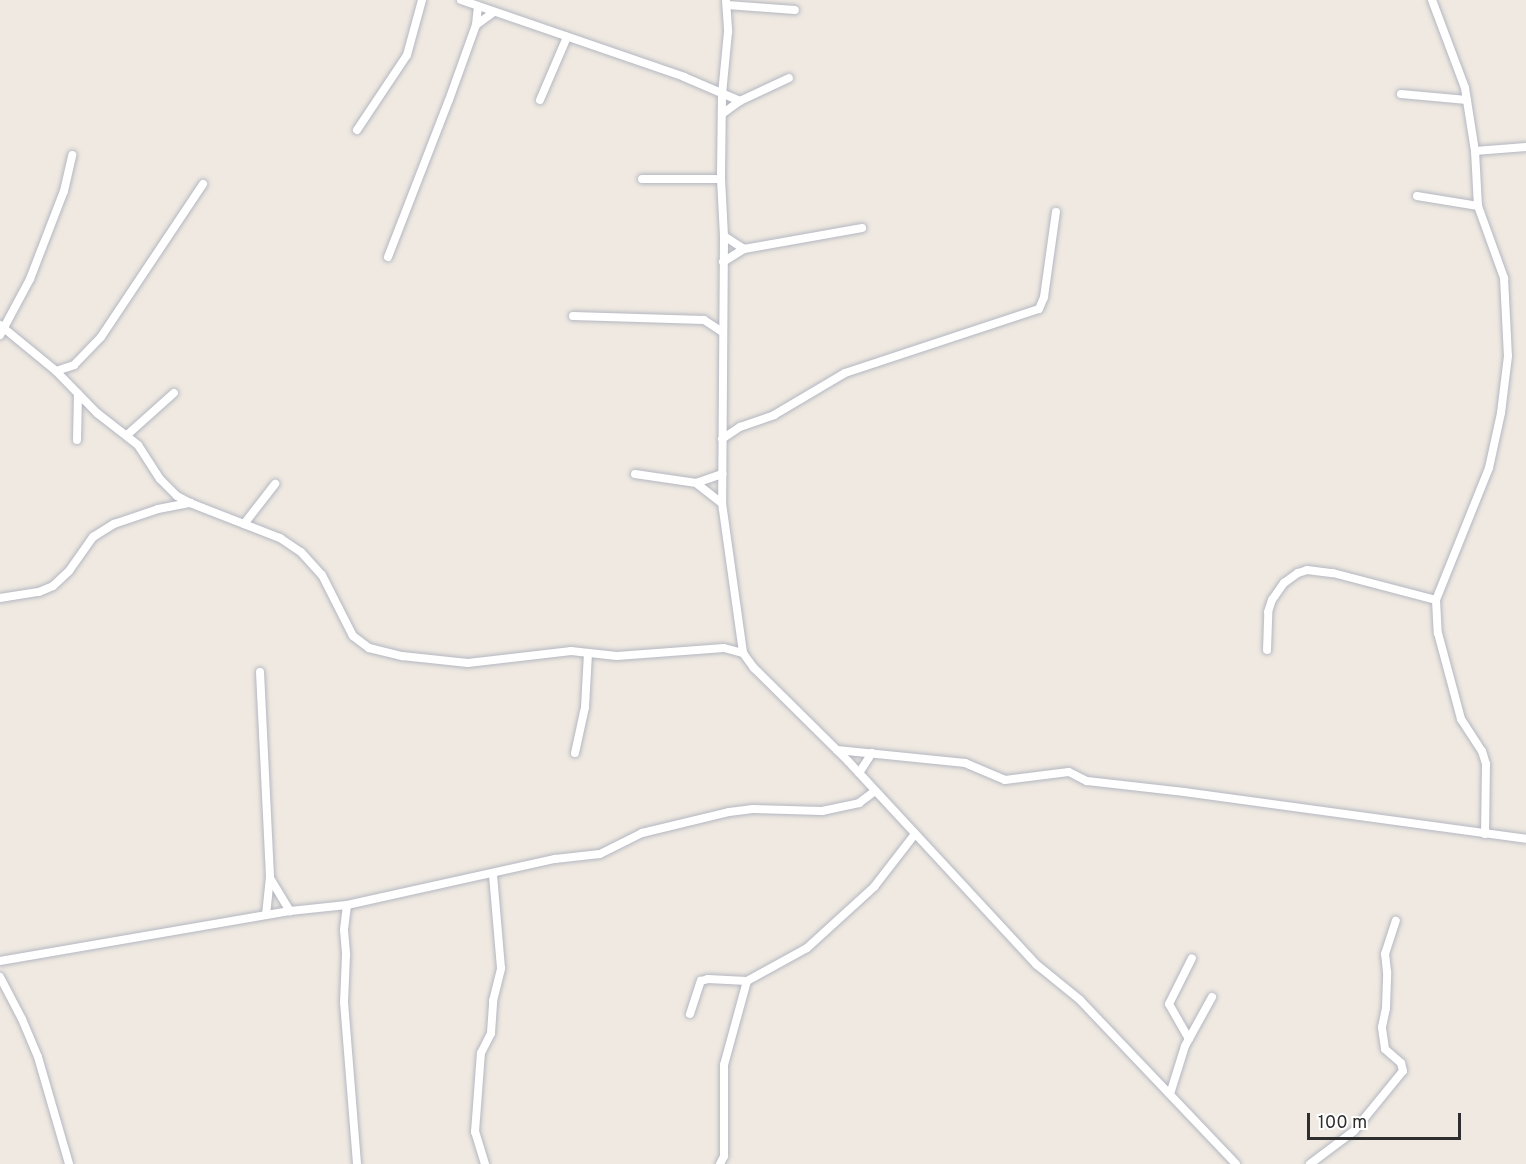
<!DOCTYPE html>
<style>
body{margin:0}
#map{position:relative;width:1526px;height:1164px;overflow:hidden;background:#efe9e1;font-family:Overpass,sans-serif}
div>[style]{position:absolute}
.roads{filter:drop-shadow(0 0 2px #b4b7c1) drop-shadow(0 0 2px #b4b7c1)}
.minor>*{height:8px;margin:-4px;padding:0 4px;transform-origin:4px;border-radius:4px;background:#fff}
span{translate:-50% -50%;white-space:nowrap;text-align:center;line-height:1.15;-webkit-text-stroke:6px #fff;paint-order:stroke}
.scale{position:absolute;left:1307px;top:1113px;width:154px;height:27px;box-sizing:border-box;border:3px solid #2e2e2e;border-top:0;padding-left:8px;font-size:18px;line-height:21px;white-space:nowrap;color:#2e2e2e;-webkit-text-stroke:4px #fff;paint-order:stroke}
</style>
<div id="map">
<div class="roads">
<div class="minor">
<i style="left:461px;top:0;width:236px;rotate:19deg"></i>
<i style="left:684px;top:77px;width:61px;rotate:23.2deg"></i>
<i style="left:726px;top:0;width:32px;rotate:86deg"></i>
<i style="left:728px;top:32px;width:62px;rotate:95.5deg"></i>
<i style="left:722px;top:94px;width:85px;rotate:90.7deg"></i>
<i style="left:721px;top:179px;width:57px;rotate:87deg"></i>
<i style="left:724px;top:236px;width:267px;rotate:90.4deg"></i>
<i style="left:722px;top:503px;width:151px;rotate:82deg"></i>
<i style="left:743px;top:653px;width:19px;rotate:54deg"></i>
<i style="left:754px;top:668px;width:132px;rotate:44.7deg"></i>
<i style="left:848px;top:761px;width:278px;rotate:47.2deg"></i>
<i style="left:1037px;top:965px;width:55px;rotate:39.1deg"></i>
<i style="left:1080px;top:1000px;width:226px;rotate:46.4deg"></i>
<i style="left:1432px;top:0;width:94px;rotate:69.4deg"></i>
<i style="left:1465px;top:88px;width:64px;rotate:81deg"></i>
<i style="left:1475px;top:151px;width:55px;rotate:86.9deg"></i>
<i style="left:1478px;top:206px;width:77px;rotate:70.1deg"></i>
<i style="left:1504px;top:278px;width:78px;rotate:87.1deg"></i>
<i style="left:1508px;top:356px;width:57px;rotate:97deg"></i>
<i style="left:1501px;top:413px;width:56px;rotate:102.3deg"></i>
<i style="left:1489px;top:468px;width:142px;rotate:111.9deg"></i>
<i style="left:1436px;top:600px;width:33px;rotate:87deg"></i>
<i style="left:1438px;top:633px;width:89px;rotate:75deg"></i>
<i style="left:1461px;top:719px;width:38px;rotate:57deg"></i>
<i style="left:1482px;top:751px;width:14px;rotate:73deg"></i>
<i style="left:1486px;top:764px;width:70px;rotate:90.8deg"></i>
<i style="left:727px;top:5px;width:68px;rotate:4.2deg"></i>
<i style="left:476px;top:25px;width:22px;rotate:-36deg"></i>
<i style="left:1401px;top:94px;width:66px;rotate:5.2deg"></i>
<i style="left:540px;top:100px;width:69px;rotate:-66.8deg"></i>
<i style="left:722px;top:114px;width:22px;rotate:-36deg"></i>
<i style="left:740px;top:101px;width:54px;rotate:-25.1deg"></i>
<i style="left:357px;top:130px;width:90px;rotate:-56.3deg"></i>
<i style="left:407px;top:55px;width:57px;rotate:-74.7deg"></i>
<i style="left:1475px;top:151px;width:51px;rotate:-4.5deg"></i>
<i style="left:642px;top:179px;width:79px"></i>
<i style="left:1417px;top:196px;width:62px;rotate:9.3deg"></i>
<i style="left:724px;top:236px;width:24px;rotate:33deg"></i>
<i style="left:388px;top:257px;width:168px;rotate:-68.8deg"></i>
<i style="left:449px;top:100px;width:80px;rotate:-70.2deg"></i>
<i style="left:476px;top:25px;width:19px;rotate:-84deg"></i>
<i style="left:723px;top:262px;width:25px;rotate:-32deg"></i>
<i style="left:744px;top:249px;width:120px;rotate:-10.1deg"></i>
<i style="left:573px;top:316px;width:131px;rotate:1.7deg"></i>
<i style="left:704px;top:320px;width:20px;rotate:33deg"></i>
<i style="left:0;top:325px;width:72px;rotate:39.4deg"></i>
<i style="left:56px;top:371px;width:59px;rotate:45.7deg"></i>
<i style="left:97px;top:413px;width:52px;rotate:38deg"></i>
<i style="left:138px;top:445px;width:40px;rotate:57.1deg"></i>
<i style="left:160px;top:479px;width:24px;rotate:45deg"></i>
<i style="left:177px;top:496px;width:15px;rotate:28deg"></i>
<i style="left:190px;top:503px;width:97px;rotate:21.3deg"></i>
<i style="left:280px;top:538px;width:25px;rotate:34deg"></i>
<i style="left:301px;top:552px;width:31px;rotate:48deg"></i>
<i style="left:322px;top:575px;width:68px;rotate:63.1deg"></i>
<i style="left:353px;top:636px;width:20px;rotate:37deg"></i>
<i style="left:369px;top:648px;width:34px;rotate:14deg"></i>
<i style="left:402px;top:656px;width:66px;rotate:6.1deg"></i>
<i style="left:468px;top:663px;width:104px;rotate:-6.6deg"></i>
<i style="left:571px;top:651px;width:46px;rotate:6.2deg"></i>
<i style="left:617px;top:656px;width:107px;rotate:-4.3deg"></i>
<i style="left:724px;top:648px;width:20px;rotate:15deg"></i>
<i style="left:0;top:335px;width:64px;rotate:-61.8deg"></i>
<i style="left:30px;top:279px;width:94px;rotate:-68.9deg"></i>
<i style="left:64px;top:191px;width:37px;rotate:-77deg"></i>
<i style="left:56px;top:371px;width:19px;rotate:-18deg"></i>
<i style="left:74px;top:365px;width:39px;rotate:-46deg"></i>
<i style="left:101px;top:337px;width:184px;rotate:-56.3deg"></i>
<i style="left:127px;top:435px;width:63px;rotate:-41.8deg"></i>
<i style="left:722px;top:439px;width:22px;rotate:-34deg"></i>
<i style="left:740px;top:427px;width:36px;rotate:-19deg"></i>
<i style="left:774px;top:415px;width:82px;rotate:-30.6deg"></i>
<i style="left:845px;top:373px;width:204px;rotate:-18.3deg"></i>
<i style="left:1039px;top:309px;width:13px;rotate:-67deg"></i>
<i style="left:1044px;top:297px;width:86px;rotate:-82deg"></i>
<i style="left:77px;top:440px;width:46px;rotate:-88.8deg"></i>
<i style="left:635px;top:474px;width:62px;rotate:8.4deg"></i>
<i style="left:696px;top:483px;width:28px;rotate:-19deg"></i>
<i style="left:696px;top:483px;width:33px;rotate:38deg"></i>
<i style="left:244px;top:524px;width:51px;rotate:-52.2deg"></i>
<i style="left:0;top:598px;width:39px;rotate:-9deg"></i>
<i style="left:39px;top:592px;width:15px;rotate:-23deg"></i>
<i style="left:53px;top:586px;width:22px;rotate:-43deg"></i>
<i style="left:69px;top:571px;width:42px;rotate:-54.8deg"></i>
<i style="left:93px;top:537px;width:25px;rotate:-32deg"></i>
<i style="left:114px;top:524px;width:46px;rotate:-18.8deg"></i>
<i style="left:158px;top:509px;width:33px;rotate:-11deg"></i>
<i style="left:1267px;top:650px;width:38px;rotate:-88deg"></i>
<i style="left:1268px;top:612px;width:13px;rotate:-72deg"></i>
<i style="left:1272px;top:600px;width:21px;rotate:-55deg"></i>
<i style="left:1284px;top:583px;width:17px;rotate:-36deg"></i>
<i style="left:1298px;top:573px;width:9px;rotate:-18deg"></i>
<i style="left:1307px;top:570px;width:26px;rotate:7deg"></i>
<i style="left:1333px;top:573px;width:106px;rotate:14.7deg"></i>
<i style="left:260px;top:672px;width:205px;rotate:87.2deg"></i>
<i style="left:270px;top:877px;width:38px;rotate:96deg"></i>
<i style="left:837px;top:750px;width:129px;rotate:5.8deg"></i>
<i style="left:965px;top:763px;width:43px;rotate:23deg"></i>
<i style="left:1005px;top:780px;width:64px;rotate:-7.1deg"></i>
<i style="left:1069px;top:772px;width:20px;rotate:27deg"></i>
<i style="left:1087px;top:781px;width:98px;rotate:6.5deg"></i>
<i style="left:1184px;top:792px;width:345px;rotate:7.8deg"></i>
<i style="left:575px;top:753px;width:47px;rotate:-77.7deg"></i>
<i style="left:585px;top:707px;width:54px;rotate:-86.8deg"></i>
<i style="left:859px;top:773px;width:24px;rotate:-57deg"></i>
<i style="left:270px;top:878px;width:39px;rotate:59deg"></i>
<i style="left:347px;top:905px;width:25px;rotate:97deg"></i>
<i style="left:344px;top:930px;width:25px;rotate:85deg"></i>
<i style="left:346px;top:955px;width:47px;rotate:92.4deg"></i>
<i style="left:344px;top:1002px;width:163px;rotate:85.4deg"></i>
<i style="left:0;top:961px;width:294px;rotate:-9.8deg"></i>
<i style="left:290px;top:911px;width:57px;rotate:-6deg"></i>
<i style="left:347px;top:905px;width:213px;rotate:-12.5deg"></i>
<i style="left:555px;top:859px;width:45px;rotate:-6.3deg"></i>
<i style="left:600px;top:854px;width:47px;rotate:-26.6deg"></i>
<i style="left:642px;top:833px;width:89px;rotate:-13.6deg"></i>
<i style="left:729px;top:812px;width:24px;rotate:-7deg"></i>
<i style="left:753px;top:809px;width:69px;rotate:1.7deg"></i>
<i style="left:822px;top:811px;width:38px;rotate:-12deg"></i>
<i style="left:859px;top:803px;width:20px;rotate:-37deg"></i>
<i style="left:0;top:977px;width:47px;rotate:62.4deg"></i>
<i style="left:22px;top:1019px;width:41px;rotate:67.2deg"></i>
<i style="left:38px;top:1057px;width:111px;rotate:73.8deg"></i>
<i style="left:690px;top:1014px;width:35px;rotate:-72deg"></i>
<i style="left:701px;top:981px;width:7px;rotate:-16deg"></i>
<i style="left:708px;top:979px;width:39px;rotate:3deg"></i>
<i style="left:747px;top:981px;width:68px;rotate:-28.8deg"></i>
<i style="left:807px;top:948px;width:91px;rotate:-42.3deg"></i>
<i style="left:874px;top:887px;width:67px;rotate:-52.3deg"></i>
<i style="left:1189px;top:1039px;width:40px;rotate:-119.7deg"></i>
<i style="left:1169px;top:1004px;width:51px;rotate:-63.4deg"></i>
<i style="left:1170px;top:1094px;width:50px;rotate:-72.6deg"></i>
<i style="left:1185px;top:1046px;width:56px;rotate:-61.1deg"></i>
<i style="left:485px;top:1164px;width:34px;rotate:-107deg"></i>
<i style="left:475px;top:1132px;width:79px;rotate:-85.7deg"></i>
<i style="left:481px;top:1053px;width:22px;rotate:-63deg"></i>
<i style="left:491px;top:1033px;width:32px;rotate:-86deg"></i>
<i style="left:493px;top:1001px;width:34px;rotate:-76deg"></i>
<i style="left:501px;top:968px;width:94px;rotate:-94.9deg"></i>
<i style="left:720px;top:1164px;width:9px;rotate:-63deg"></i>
<i style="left:724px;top:1156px;width:91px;rotate:-90deg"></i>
<i style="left:724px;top:1065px;width:87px;rotate:-74.7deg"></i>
<i style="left:1310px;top:1164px;width:55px;rotate:-36.9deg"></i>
<i style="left:1354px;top:1131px;width:77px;rotate:-50.8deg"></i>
<i style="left:1403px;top:1071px;width:8px;rotate:-104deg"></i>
<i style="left:1401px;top:1063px;width:21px;rotate:-139deg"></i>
<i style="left:1385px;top:1049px;width:22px;rotate:-98deg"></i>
<i style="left:1382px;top:1027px;width:19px;rotate:-78deg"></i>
<i style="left:1386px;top:1008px;width:36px;rotate:-88deg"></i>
<i style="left:1387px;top:972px;width:18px;rotate:-96deg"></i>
<i style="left:1385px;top:954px;width:35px;rotate:-72deg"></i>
</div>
</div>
<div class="scale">100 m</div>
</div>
